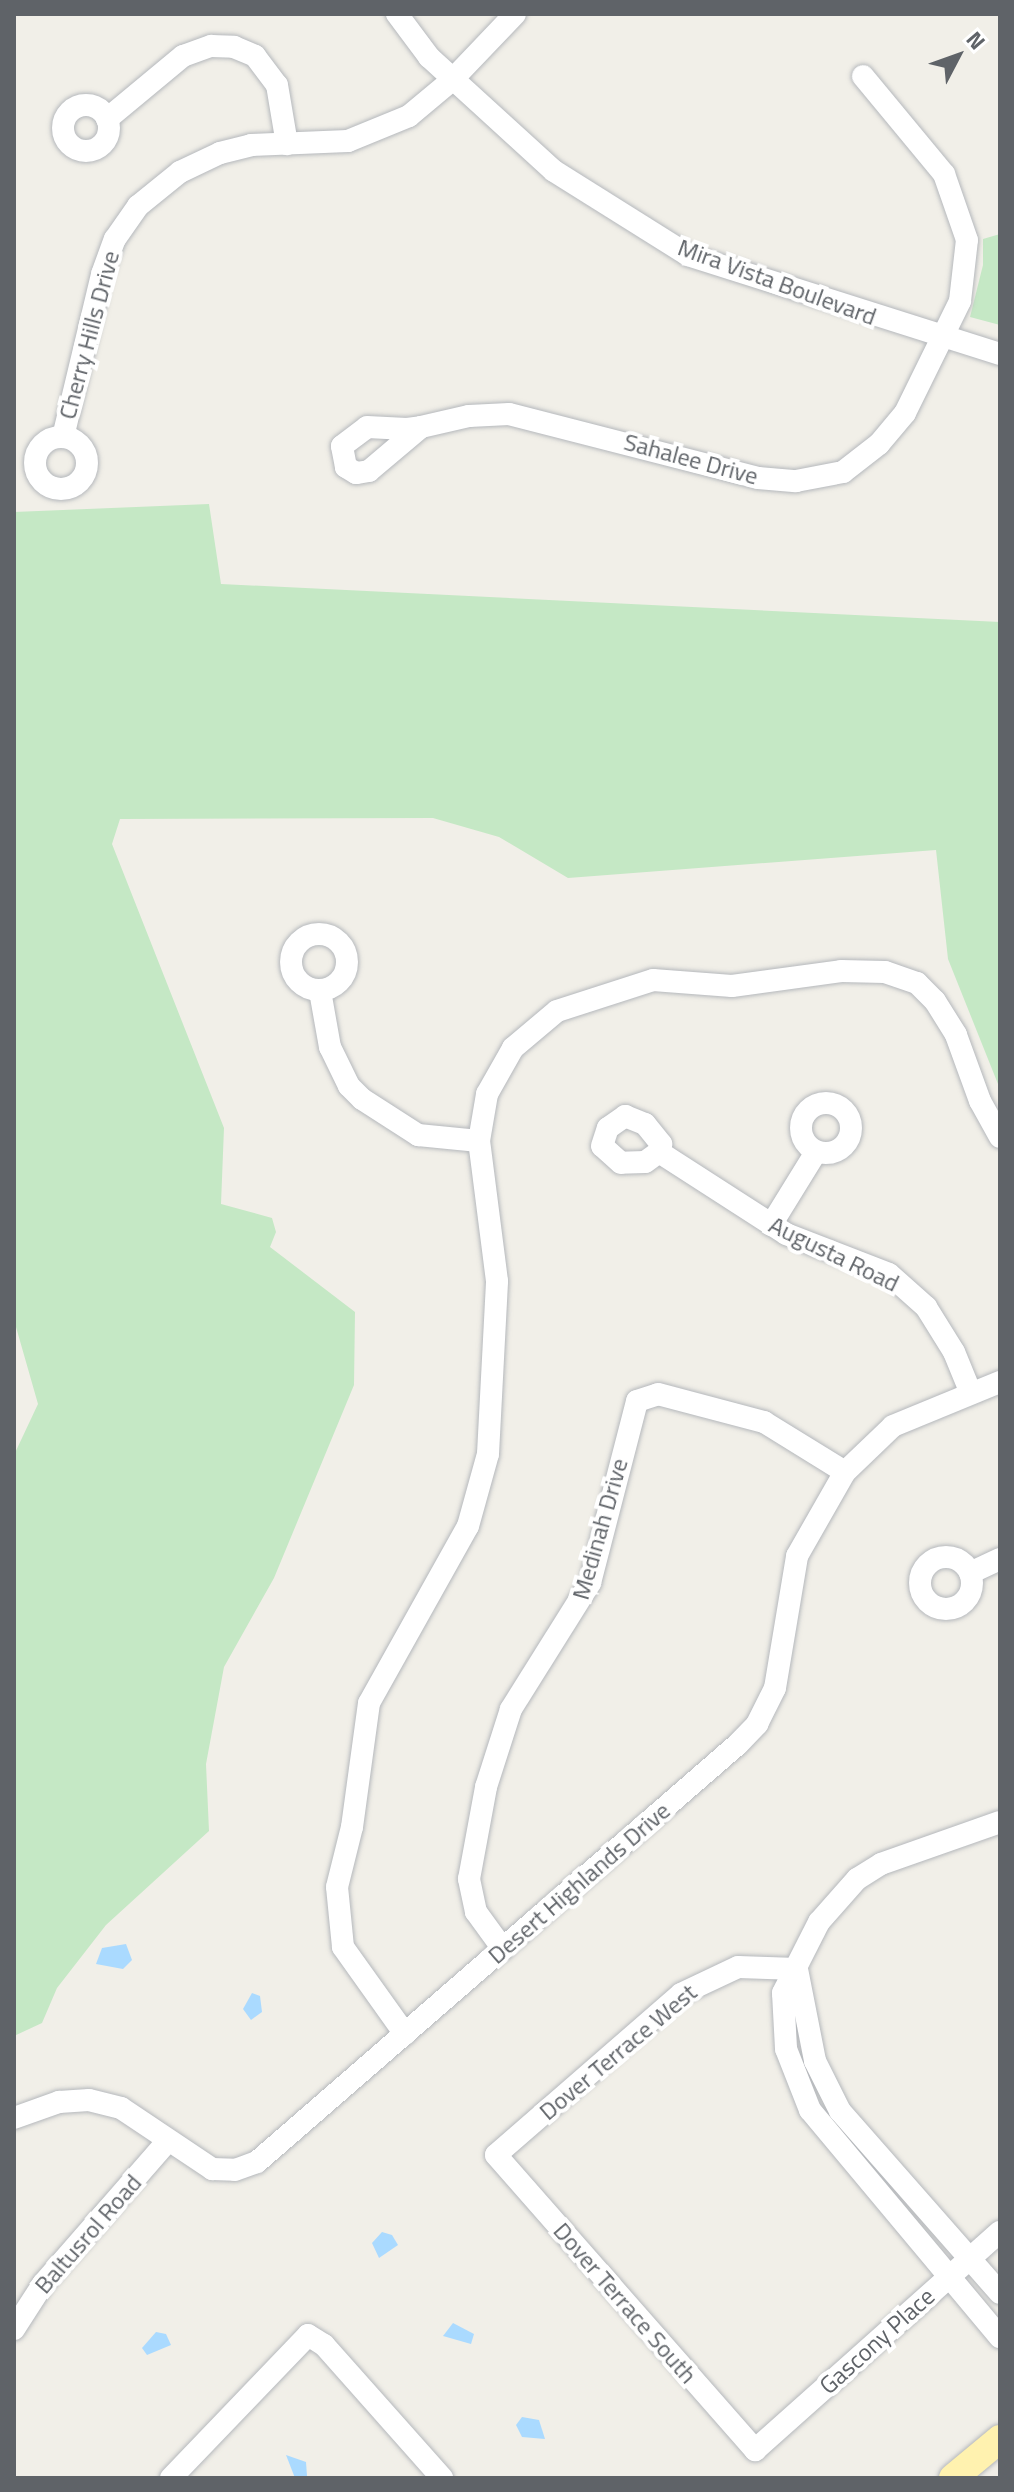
<!DOCTYPE html>
<style>
body{margin:0}
#map{position:relative;width:1014px;height:2492px;overflow:hidden;background:#f1efe8;font-family:"Titillium Web",sans-serif}
div>[style]{position:absolute}
.green>*{inset:0;background:#c5e8c5}
.water>*{inset:0;background:#aadaff}
.roads{filter:drop-shadow(0 0 2px #b5b8bc) drop-shadow(0 0 2px #b5b8bc)}
.minor>*{height:22px;margin:-11px;padding:0 11px;transform-origin:11px;border-radius:11px;background:#fff}
.minor>.ring{margin:-11px;padding:0;box-sizing:content-box;background:none;border:22px solid #fff;border-radius:50%}
.major>*{height:28px;margin:-14px;padding:0 14px;transform-origin:14px;border-radius:14px;background:#fff2af}
span{translate:-50% -50%;white-space:nowrap;text-align:center;line-height:1.15;-webkit-text-stroke:8px #fff;paint-order:stroke}
.street-label{font-size:24px;color:#5f6368}
.frame{position:absolute;inset:0;border:16px solid #5f6368;pointer-events:none}
.north{position:absolute;left:918px;top:16px;width:80px;height:80px;-webkit-text-stroke:6px #fff;paint-order:stroke;rotate:49deg;font-size:22px;font-weight:700;line-height:32px;text-align:center;color:#5f6368}
.north::after{content:'';display:block;margin:auto;width:28px;height:36px;background:#5f6368;clip-path:polygon(50% 0,100% 100%,50% 72%,0 100%)}
</style>
<div id="map">
<div class="green">
<i style="clip-path:polygon(1000px 234px,1000px 325px,970px 317px,983px 265px,983px 239px)"></i>
<i style="clip-path:polygon(209px 504px,221px 584px,1000px 622px,1000px 1089px,948px 959px,936px 850px,568px 878px,499px 837px,433px 818px,120px 819px,112px 844px,224px 1128px,221px 1204px,272px 1218px,276px 1232px,270px 1247px,355px 1312px,354px 1385px,274px 1578px,224px 1667px,206px 1764px,209px 1831px,106px 1925px,57px 1988px,42px 2023px,14px 2036px,14px 1455px,38px 1404px,14px 1320px,14px 512px)"></i>
</div>
<div class="water">
<i style="clip-path:polygon(126px 1944px,132px 1960px,123px 1969px,96px 1964px,102px 1948px)"></i>
<i style="clip-path:polygon(252px 1993px,260px 1996px,262px 2012px,251px 2020px,243px 2009px)"></i>
<i style="clip-path:polygon(382px 2232px,392px 2235px,398px 2245px,379px 2258px,372px 2243px)"></i>
<i style="clip-path:polygon(453px 2323px,474px 2334px,471px 2344px,443px 2336px)"></i>
<i style="clip-path:polygon(156px 2332px,166px 2334px,171px 2345px,147px 2355px,142px 2348px)"></i>
<i style="clip-path:polygon(522px 2417px,539px 2420px,545px 2439px,522px 2437px,516px 2425px)"></i>
<i style="clip-path:polygon(286px 2455px,306px 2462px,307px 2476px,295px 2478px)"></i>
</div>
<div class="roads">
<div class="minor">
<i style="left:397px;top:14px;width:54px;rotate:53.3deg"></i>
<i style="left:429px;top:57px;width:169px;rotate:42.4deg"></i>
<i style="left:554px;top:171px;width:158px;rotate:32.1deg"></i>
<i style="left:688px;top:255px;width:327px;rotate:17.6deg"></i>
<i class="ring" style="left:63px;top:105px;width:24px;height:24px"></i>
<i style="left:107px;top:119px;width:99px;rotate:-39.7deg"></i>
<i style="left:183px;top:56px;width:30px;rotate:-20deg"></i>
<i style="left:211px;top:46px;width:23px;rotate:2deg"></i>
<i style="left:234px;top:47px;width:23px;rotate:23deg"></i>
<i style="left:255px;top:56px;width:36px;rotate:53deg"></i>
<i style="left:277px;top:85px;width:60px;rotate:80.4deg"></i>
<i style="left:367px;top:427px;width:40px;rotate:2.9deg"></i>
<i style="left:407px;top:429px;width:14px;rotate:-8deg"></i>
<i style="left:421px;top:427px;width:68px;rotate:139.8deg"></i>
<i style="left:369px;top:471px;width:13px;rotate:171deg"></i>
<i style="left:356px;top:473px;width:12px;rotate:-149deg"></i>
<i style="left:346px;top:467px;width:21px;rotate:-101deg"></i>
<i style="left:342px;top:446px;width:31px;rotate:-37deg"></i>
<i style="left:421px;top:427px;width:49px;rotate:-12.9deg"></i>
<i style="left:469px;top:416px;width:40px;rotate:-2.9deg"></i>
<i style="left:509px;top:414px;width:257px;rotate:14.4deg"></i>
<i style="left:758px;top:478px;width:38px;rotate:5deg"></i>
<i style="left:796px;top:481px;width:48px;rotate:-10.8deg"></i>
<i style="left:843px;top:472px;width:46px;rotate:-37.9deg"></i>
<i style="left:879px;top:444px;width:40px;rotate:-50deg"></i>
<i style="left:905px;top:413px;width:125px;rotate:-63.8deg"></i>
<i style="left:960px;top:301px;width:61px;rotate:-83.5deg"></i>
<i style="left:967px;top:240px;width:70px;rotate:-109.2deg"></i>
<i style="left:944px;top:174px;width:127px;rotate:-129.6deg"></i>
<i style="left:63px;top:437px;width:168px;rotate:-76.5deg"></i>
<i style="left:102px;top:274px;width:37px;rotate:-70deg"></i>
<i style="left:115px;top:239px;width:40px;rotate:-55.1deg"></i>
<i style="left:138px;top:206px;width:54px;rotate:-39deg"></i>
<i style="left:180px;top:172px;width:44px;rotate:-25.4deg"></i>
<i style="left:220px;top:153px;width:32px;rotate:-14deg"></i>
<i style="left:251px;top:145px;width:97px;rotate:-2.4deg"></i>
<i style="left:348px;top:141px;width:66px;rotate:-22.3deg"></i>
<i style="left:409px;top:116px;width:56px;rotate:-39.9deg"></i>
<i style="left:452px;top:80px;width:91px;rotate:-46.3deg"></i>
<i class="ring" style="left:35px;top:437px;width:30px;height:30px"></i>
<i class="ring" style="left:291px;top:934px;width:34px;height:34px"></i>
<i style="left:320px;top:991px;width:57px;rotate:79.9deg"></i>
<i style="left:330px;top:1047px;width:43px;rotate:64deg"></i>
<i style="left:349px;top:1086px;width:18px;rotate:45deg"></i>
<i style="left:362px;top:1099px;width:67px;rotate:32.7deg"></i>
<i style="left:418px;top:1135px;width:61px;rotate:5.6deg"></i>
<i class="ring" style="left:801px;top:1103px;width:28px;height:28px"></i>
<i style="left:625px;top:1116px;width:22px;rotate:22deg"></i>
<i style="left:645px;top:1124px;width:26px;rotate:51deg"></i>
<i style="left:661px;top:1144px;width:8px;rotate:104deg"></i>
<i style="left:659px;top:1152px;width:17px;rotate:144deg"></i>
<i style="left:645px;top:1162px;width:24px;rotate:178deg"></i>
<i style="left:621px;top:1163px;width:25px;rotate:-138deg"></i>
<i style="left:602px;top:1146px;width:19px;rotate:-72deg"></i>
<i style="left:608px;top:1128px;width:21px;rotate:-35deg"></i>
<i style="left:659px;top:1152px;width:151px;rotate:32.8deg"></i>
<i style="left:786px;top:1234px;width:110px;rotate:21.2deg"></i>
<i style="left:889px;top:1274px;width:50px;rotate:41.7deg"></i>
<i style="left:926px;top:1307px;width:53px;rotate:58.1deg"></i>
<i style="left:954px;top:1352px;width:42px;rotate:67.7deg"></i>
<i style="left:771px;top:1225px;width:86px;rotate:-58.3deg"></i>
<i class="ring" style="left:920px;top:1557px;width:30px;height:30px"></i>
<i style="left:970px;top:1573px;width:33px;rotate:-25deg"></i>
<i style="left:1000px;top:1822px;width:126px;rotate:160.6deg"></i>
<i style="left:881px;top:1864px;width:28px;rotate:148deg"></i>
<i style="left:857px;top:1879px;width:57px;rotate:131.5deg"></i>
<i style="left:819px;top:1922px;width:80px;rotate:116.9deg"></i>
<i style="left:783px;top:1993px;width:56px;rotate:86.9deg"></i>
<i style="left:786px;top:2049px;width:66px;rotate:68.5deg"></i>
<i style="left:810px;top:2110px;width:296px;rotate:50.1deg"></i>
<i style="left:503px;top:1949px;width:46px;rotate:-126.1deg"></i>
<i style="left:476px;top:1912px;width:34px;rotate:-102deg"></i>
<i style="left:469px;top:1879px;width:94px;rotate:-79.5deg"></i>
<i style="left:486px;top:1787px;width:82px;rotate:-72.2deg"></i>
<i style="left:511px;top:1709px;width:149px;rotate:-57.9deg"></i>
<i style="left:590px;top:1583px;width:188px;rotate:-75.5deg"></i>
<i style="left:637px;top:1401px;width:22px;rotate:-18deg"></i>
<i style="left:658px;top:1394px;width:110px;rotate:14.8deg"></i>
<i style="left:764px;top:1422px;width:95px;rotate:31.7deg"></i>
<i style="left:797px;top:1969px;width:59px;rotate:-178.1deg"></i>
<i style="left:738px;top:1967px;width:63px;rotate:154.7deg"></i>
<i style="left:681px;top:1994px;width:245px;rotate:139deg"></i>
<i style="left:496px;top:2155px;width:393px;rotate:48.7deg"></i>
<i style="left:755px;top:2450px;width:328px;rotate:-41.7deg"></i>
<i style="left:797px;top:1969px;width:94px;rotate:78.9deg"></i>
<i style="left:815px;top:2061px;width:56px;rotate:63.4deg"></i>
<i style="left:840px;top:2111px;width:242px;rotate:48.7deg"></i>
<i style="left:405px;top:2034px;width:107px;rotate:-125.5deg"></i>
<i style="left:343px;top:1947px;width:60px;rotate:-95.7deg"></i>
<i style="left:337px;top:1887px;width:62px;rotate:-76deg"></i>
<i style="left:352px;top:1827px;width:125px;rotate:-82.2deg"></i>
<i style="left:369px;top:1703px;width:203px;rotate:-60.8deg"></i>
<i style="left:468px;top:1526px;width:75px;rotate:-74.5deg"></i>
<i style="left:488px;top:1454px;width:173px;rotate:-87deg"></i>
<i style="left:497px;top:1281px;width:141px;rotate:-97.3deg"></i>
<i style="left:479px;top:1141px;width:48px;rotate:-80.3deg"></i>
<i style="left:487px;top:1094px;width:53px;rotate:-60.5deg"></i>
<i style="left:513px;top:1048px;width:57px;rotate:-40.1deg"></i>
<i style="left:557px;top:1011px;width:101px;rotate:-17.9deg"></i>
<i style="left:653px;top:980px;width:79px;rotate:4.3deg"></i>
<i style="left:732px;top:986px;width:110px;rotate:-7.8deg"></i>
<i style="left:841px;top:971px;width:44px;rotate:1.3deg"></i>
<i style="left:885px;top:972px;width:34px;rotate:19deg"></i>
<i style="left:917px;top:983px;width:25px;rotate:45deg"></i>
<i style="left:935px;top:1001px;width:40px;rotate:58deg"></i>
<i style="left:956px;top:1035px;width:70px;rotate:70deg"></i>
<i style="left:980px;top:1101px;width:41px;rotate:60.9deg"></i>
<i style="left:14px;top:2118px;width:48px;rotate:-19.6deg"></i>
<i style="left:59px;top:2102px;width:30px;rotate:-4deg"></i>
<i style="left:89px;top:2100px;width:33px;rotate:14deg"></i>
<i style="left:121px;top:2108px;width:110px;rotate:33.8deg"></i>
<i style="left:212px;top:2169px;width:23px;rotate:2deg"></i>
<i style="left:235px;top:2170px;width:23px;rotate:-20deg"></i>
<i style="left:257px;top:2162px;width:637px;rotate:-40.99deg"></i>
<i style="left:738px;top:1744px;width:28px;rotate:-46deg"></i>
<i style="left:757px;top:1724px;width:40px;rotate:-63.4deg"></i>
<i style="left:775px;top:1688px;width:134px;rotate:-80.5deg"></i>
<i style="left:797px;top:1556px;width:97px;rotate:-60.3deg"></i>
<i style="left:845px;top:1472px;width:66px;rotate:-43.8deg"></i>
<i style="left:893px;top:1426px;width:116px;rotate:-22.4deg"></i>
<i style="left:14px;top:2329px;width:54px;rotate:-57.2deg"></i>
<i style="left:43px;top:2284px;width:189px;rotate:-48.9deg"></i>
<i style="left:171px;top:2478px;width:198px;rotate:-46.2deg"></i>
<i style="left:308px;top:2335px;width:19px;rotate:32deg"></i>
<i style="left:324px;top:2345px;width:178px;rotate:48.4deg"></i>
</div>
<div class="major">
<i style="left:953px;top:2478px;width:61px;rotate:-39.7deg"></i>
</div>
</div>
<div class="street-label">
<span style="left:777px;top:282px;rotate:20deg">Mira Vista Boulevard</span>
<span style="left:89px;top:335px;rotate:-75deg">Cherry Hills Drive</span>
<span style="left:691px;top:459px;rotate:15deg">Sahalee Drive</span>
<span style="left:834px;top:1254px;rotate:26deg">Augusta Road</span>
<span style="left:600px;top:1529px;rotate:-74deg">Medinah Drive</span>
<span style="left:579px;top:1883px;rotate:-41deg">Desert Highlands Drive</span>
<span style="left:618px;top:2052px;rotate:-40deg">Dover Terrace West</span>
<span style="left:88px;top:2234px;rotate:-49deg">Baltusrol Road</span>
<span style="left:625px;top:2303px;rotate:49deg">Dover Terrace South</span>
<span style="left:877px;top:2341px;rotate:-42deg">Gascony Place</span>
</div>
<div class="frame"></div>
<div class="north">N</div>
</div>
